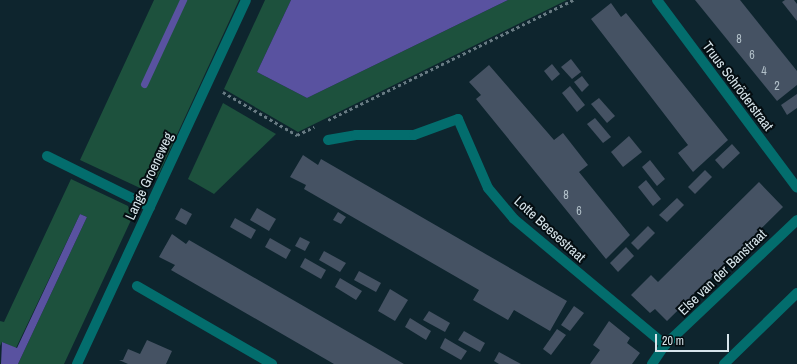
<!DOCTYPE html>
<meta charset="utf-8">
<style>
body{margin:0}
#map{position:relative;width:797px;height:364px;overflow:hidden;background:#0e252e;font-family:"Archivo Narrow",sans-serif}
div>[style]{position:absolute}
.green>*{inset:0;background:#1d513d}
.water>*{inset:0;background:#5952a0}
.stream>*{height:7px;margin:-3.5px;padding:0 3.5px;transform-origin:3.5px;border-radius:3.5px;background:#5952a0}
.building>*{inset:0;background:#455263}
.path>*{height:2.5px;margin-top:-1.25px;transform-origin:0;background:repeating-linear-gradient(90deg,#687b83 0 3px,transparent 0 6px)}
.minor>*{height:10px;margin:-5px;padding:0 5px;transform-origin:5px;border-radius:5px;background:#036d6d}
span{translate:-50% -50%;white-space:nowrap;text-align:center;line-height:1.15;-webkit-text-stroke:4px #040d11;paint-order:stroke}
.number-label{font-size:12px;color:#b2c0c9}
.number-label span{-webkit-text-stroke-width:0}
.street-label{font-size:14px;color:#d7e5eb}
.scale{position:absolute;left:655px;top:334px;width:74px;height:18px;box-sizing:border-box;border:2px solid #d7e5eb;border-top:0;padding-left:5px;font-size:12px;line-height:14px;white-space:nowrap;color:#d7e5eb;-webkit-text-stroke:3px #040d11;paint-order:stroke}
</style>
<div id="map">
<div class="green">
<i style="clip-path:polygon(154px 0,239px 0,157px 178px,151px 176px,146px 187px,140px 188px,80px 160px)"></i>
<i style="clip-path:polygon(265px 0,291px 0,257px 72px,307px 98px,508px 0,567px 0,298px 132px,224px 89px)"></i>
<i style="clip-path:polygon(223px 103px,276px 134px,214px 194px,188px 179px)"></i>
<i style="clip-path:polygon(71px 179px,128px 206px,132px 218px,64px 364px,18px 364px,87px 217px,80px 214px,16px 348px,2px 342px,0 346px,0 321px,4px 322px)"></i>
</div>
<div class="water">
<i style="clip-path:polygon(291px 0,508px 0,307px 98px,257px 72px)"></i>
<i style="clip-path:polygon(80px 214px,87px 217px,18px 364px,1px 364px,2px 342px,17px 348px)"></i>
</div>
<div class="stream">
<i style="left:144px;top:84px;width:93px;rotate:-65.1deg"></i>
</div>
<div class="building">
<i style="clip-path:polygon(695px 0,740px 0,797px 71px,797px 85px,777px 101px)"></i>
<i style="clip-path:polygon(785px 0,794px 0,797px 4px,797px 21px,782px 2px)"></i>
<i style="clip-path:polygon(611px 3px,621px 17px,626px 13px,728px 140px,693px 172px,678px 153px,688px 145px,591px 19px)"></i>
<i style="clip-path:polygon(571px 59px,581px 72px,572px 79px,561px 67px)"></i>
<i style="clip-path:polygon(552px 64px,560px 74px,552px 81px,544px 71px)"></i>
<i style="clip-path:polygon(489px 65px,554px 140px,563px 133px,588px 165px,579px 172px,630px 235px,606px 259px,476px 99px,481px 95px,469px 82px)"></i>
<i style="clip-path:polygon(582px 76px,589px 85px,582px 92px,574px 82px)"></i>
<i style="clip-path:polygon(570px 86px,585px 105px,577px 112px,562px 93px)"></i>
<i style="clip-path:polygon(797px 94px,797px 108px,787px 115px,781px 105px)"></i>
<i style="clip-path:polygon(599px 98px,615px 116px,607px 123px,591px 104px)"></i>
<i style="clip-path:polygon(595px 118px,611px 137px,603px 143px,587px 124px)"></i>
<i style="clip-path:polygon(629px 136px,642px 152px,623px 167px,611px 152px)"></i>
<i style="clip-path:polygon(732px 144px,740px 153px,723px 169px,715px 160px)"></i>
<i style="clip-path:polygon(303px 155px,318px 165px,321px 159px,567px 301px,550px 331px,514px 310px,508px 320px,473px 300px,479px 290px,304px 189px,306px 185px,290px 177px)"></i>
<i style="clip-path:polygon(650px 160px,665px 179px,657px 186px,642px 167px)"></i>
<i style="clip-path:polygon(705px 170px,712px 177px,695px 194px,688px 187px)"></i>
<i style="clip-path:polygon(646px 180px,661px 199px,653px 206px,638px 187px)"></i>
<i style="clip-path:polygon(759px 182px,783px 207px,667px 321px,655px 309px,650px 313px,631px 295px,651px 275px,658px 282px)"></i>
<i style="clip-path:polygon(677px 198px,684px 205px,667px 222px,659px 215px)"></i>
<i style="clip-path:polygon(181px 208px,192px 214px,186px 225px,175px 219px)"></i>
<i style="clip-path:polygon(257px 208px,276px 219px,269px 231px,250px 220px)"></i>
<i style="clip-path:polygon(338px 212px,346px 217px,341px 224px,333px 220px)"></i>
<i style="clip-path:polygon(235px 218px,256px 230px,251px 239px,230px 227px)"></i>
<i style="clip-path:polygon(648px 226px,655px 233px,638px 250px,631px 243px)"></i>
<i style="clip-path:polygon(172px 234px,186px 244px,189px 240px,404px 364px,334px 364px,171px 270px,175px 265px,159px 257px)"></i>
<i style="clip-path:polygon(300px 237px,310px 242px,305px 251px,295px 246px)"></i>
<i style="clip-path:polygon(270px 238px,291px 250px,286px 259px,265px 247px)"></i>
<i style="clip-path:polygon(626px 247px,634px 256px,618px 272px,610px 263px)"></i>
<i style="clip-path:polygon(324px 251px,346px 263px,340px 272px,319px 260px)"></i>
<i style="clip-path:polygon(305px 258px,326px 270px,321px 279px,300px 267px)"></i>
<i style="clip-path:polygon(359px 271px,381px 283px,376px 292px,354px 280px)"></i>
<i style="clip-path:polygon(340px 278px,362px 291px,356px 300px,335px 287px)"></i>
<i style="clip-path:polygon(390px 289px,408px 300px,395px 321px,378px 311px)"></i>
<i style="clip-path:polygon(574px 306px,584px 313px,570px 331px,561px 325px)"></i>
<i style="clip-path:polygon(429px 311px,450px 323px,445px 332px,423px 320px)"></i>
<i style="clip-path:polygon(410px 318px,431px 331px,426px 340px,405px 327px)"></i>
<i style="clip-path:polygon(609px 321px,630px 338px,627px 343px,640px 353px,632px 364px,590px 364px,600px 350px,593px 345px)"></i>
<i style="clip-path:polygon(557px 329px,566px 335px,551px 355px,543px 349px)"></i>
<i style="clip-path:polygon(464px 331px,485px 343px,480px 352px,458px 340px)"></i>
<i style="clip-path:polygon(445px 338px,467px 351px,461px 360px,440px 348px)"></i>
<i style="clip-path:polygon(147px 340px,172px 351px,166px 364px,128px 364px,119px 360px,123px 360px,128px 349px,140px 354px)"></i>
<i style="clip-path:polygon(499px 352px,521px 364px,499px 364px,494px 361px)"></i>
</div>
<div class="path">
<i style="left:223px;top:92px;width:86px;rotate:30.2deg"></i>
<i style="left:297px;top:135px;width:19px;rotate:-25deg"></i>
<i style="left:328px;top:120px;width:273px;rotate:-26.1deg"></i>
</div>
<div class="minor">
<i style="left:657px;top:0;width:234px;rotate:53.3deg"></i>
<i style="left:328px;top:140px;width:28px;rotate:-10deg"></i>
<i style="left:356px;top:135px;width:58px"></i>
<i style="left:414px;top:135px;width:47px;rotate:-20deg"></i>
<i style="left:458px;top:119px;width:75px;rotate:66.5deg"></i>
<i style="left:488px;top:188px;width:40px;rotate:50deg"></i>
<i style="left:514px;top:219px;width:197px;rotate:39.8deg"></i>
<i style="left:47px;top:156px;width:115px;rotate:26.3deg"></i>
<i style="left:137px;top:286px;width:156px;rotate:30deg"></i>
<i style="left:77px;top:364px;width:401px;rotate:-65.1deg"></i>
<i style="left:652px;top:364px;width:23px;rotate:-56deg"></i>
<i style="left:665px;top:345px;width:182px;rotate:-43.4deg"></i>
<i style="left:724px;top:364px;width:102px;rotate:-44.2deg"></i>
</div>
<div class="number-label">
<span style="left:739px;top:40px">8</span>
<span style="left:752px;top:56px">6</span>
<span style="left:764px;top:72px">4</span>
<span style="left:777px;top:87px">2</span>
<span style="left:566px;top:196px">8</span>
<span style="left:579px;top:212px">6</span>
</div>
<div class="street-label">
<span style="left:738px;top:86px;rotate:53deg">Truus Schröderstraat</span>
<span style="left:149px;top:176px;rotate:-65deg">Lange Groeneweg</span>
<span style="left:550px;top:229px;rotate:42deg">Lotte Beesestraat</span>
<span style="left:722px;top:272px;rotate:-44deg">Else van der Banstraat</span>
</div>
<div class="scale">20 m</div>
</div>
